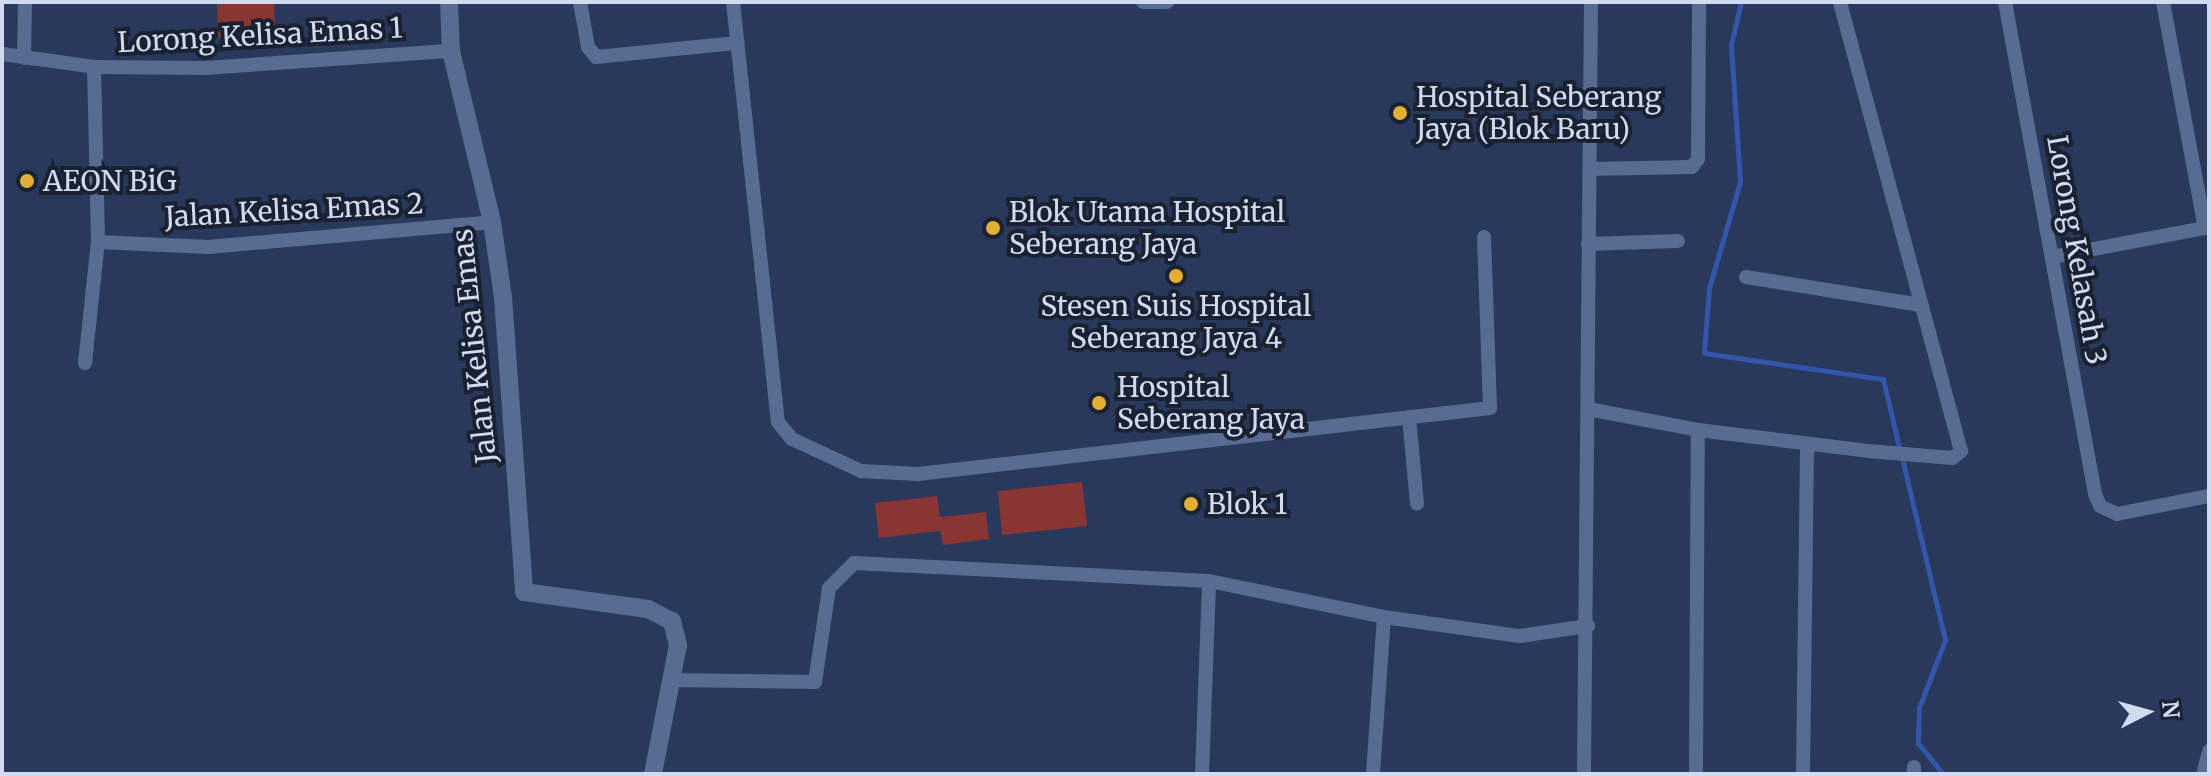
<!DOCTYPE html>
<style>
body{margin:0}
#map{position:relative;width:2211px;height:776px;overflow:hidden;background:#29395c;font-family:Merriweather,serif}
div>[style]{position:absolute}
.green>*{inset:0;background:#893533}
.stream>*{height:5px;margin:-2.5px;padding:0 2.5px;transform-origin:2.5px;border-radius:2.5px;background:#3356aa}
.minor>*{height:14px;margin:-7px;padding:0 7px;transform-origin:7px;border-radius:7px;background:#586b91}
.tertiary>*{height:18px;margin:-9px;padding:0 9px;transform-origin:9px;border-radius:9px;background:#586b91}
.dots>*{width:22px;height:22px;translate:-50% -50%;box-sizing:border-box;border:4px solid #1a2131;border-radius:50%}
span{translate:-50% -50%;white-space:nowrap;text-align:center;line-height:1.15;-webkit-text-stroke:8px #1a2131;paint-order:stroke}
.street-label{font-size:28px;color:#d0dbf1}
.poi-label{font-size:28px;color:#d0dbf1}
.left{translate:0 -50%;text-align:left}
.frame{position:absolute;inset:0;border:4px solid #d0dbf1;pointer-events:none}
.north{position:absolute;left:2107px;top:672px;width:80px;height:80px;-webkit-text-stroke:6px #1a2131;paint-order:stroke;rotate:84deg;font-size:22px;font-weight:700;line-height:32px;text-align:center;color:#d0dbf1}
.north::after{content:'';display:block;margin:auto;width:28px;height:36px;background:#d0dbf1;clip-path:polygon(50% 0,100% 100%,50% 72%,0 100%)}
</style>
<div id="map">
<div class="green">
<i style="clip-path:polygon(217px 2px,274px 2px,275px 37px,218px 38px)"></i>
<i style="clip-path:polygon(1082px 482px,1087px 526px,1002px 535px,998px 491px)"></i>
<i style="clip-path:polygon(937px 496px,940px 517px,986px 512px,989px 539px,943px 545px,940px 531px,879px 538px,875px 503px)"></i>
</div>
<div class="stream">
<i style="left:1741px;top:2px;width:44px;rotate:103.1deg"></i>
<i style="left:1731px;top:45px;width:137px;rotate:86.2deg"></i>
<i style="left:1740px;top:182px;width:110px;rotate:106.3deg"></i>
<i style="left:1709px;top:288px;width:65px;rotate:94.4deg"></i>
<i style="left:1704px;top:353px;width:181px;rotate:8.3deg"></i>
<i style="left:1883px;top:379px;width:70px;rotate:76.8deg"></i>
<i style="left:1902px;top:458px;width:187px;rotate:76.7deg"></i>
<i style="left:1945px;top:640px;width:73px;rotate:110.9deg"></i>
<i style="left:1919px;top:708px;width:35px;rotate:92deg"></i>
<i style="left:1918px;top:743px;width:40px;rotate:51deg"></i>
</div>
<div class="minor">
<i style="left:580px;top:2px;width:46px;rotate:79.9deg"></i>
<i style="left:588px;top:47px;width:13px;rotate:51deg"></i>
<i style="left:596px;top:57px;width:142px;rotate:-5.7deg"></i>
<i style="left:733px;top:2px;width:422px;rotate:83.9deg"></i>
<i style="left:778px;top:422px;width:22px;rotate:51deg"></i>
<i style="left:792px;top:439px;width:76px;rotate:24.9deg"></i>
<i style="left:861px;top:471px;width:57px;rotate:3deg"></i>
<i style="left:918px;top:474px;width:576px;rotate:-6.58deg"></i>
<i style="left:1490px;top:408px;width:171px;rotate:-92deg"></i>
<i style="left:1143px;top:2px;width:24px"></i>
<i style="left:2005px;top:2px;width:500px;rotate:79.63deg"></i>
<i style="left:2095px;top:494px;width:13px;rotate:67deg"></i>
<i style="left:2100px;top:506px;width:19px;rotate:25deg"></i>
<i style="left:2117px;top:514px;width:94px;rotate:-11.1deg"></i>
<i style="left:2163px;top:2px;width:230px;rotate:79.5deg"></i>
<i style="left:2px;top:54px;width:93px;rotate:8deg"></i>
<i style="left:94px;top:67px;width:111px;rotate:0.5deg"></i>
<i style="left:205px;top:68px;width:247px;rotate:-4deg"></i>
<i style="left:24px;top:58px;width:56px;rotate:-89deg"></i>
<i style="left:1590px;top:169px;width:102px;rotate:-1.1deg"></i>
<i style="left:1692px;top:167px;width:10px;rotate:-53deg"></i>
<i style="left:1698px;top:159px;width:157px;rotate:-89.6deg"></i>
<i style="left:98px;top:242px;width:110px;rotate:2.6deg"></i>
<i style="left:208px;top:247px;width:285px;rotate:-5deg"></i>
<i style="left:1588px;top:244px;width:90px;rotate:-1.9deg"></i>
<i style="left:2052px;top:257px;width:160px;rotate:-10.8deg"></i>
<i style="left:1746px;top:277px;width:177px;rotate:9.1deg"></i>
<i style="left:85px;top:363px;width:122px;rotate:-83.9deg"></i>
<i style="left:98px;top:242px;width:175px;rotate:-91.3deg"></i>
<i style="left:1588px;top:409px;width:112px;rotate:10.8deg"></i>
<i style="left:1698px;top:430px;width:171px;rotate:7deg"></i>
<i style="left:1868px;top:451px;width:85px;rotate:4.7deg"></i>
<i style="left:1953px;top:458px;width:11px;rotate:-41deg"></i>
<i style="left:1961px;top:451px;width:465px;rotate:-105.1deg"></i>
<i style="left:1409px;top:417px;width:87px;rotate:84.7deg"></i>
<i style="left:670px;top:680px;width:145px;rotate:0.8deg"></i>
<i style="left:815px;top:682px;width:95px;rotate:-81.5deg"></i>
<i style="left:829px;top:588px;width:35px;rotate:-45deg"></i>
<i style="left:854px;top:563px;width:355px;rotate:2.9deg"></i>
<i style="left:1209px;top:581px;width:179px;rotate:11.6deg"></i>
<i style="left:1384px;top:617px;width:137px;rotate:8deg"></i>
<i style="left:1520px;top:636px;width:69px;rotate:-8.4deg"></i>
<i style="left:1914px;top:767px;width:7px;rotate:90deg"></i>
<i style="left:1202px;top:774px;width:193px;rotate:-87.9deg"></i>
<i style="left:1373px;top:774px;width:157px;rotate:-86deg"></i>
<i style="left:1584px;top:774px;width:772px;rotate:-89.48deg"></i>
<i style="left:1696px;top:774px;width:344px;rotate:-89.7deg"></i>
<i style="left:1803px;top:774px;width:330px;rotate:-89.3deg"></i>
<i style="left:2203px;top:774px;width:24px;rotate:-75deg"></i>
</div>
<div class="tertiary">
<i style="left:449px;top:2px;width:49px;rotate:87.7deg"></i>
<i style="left:451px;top:51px;width:176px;rotate:76.5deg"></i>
<i style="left:492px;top:222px;width:76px;rotate:81.7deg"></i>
<i style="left:503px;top:297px;width:296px;rotate:85.9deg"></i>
<i style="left:524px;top:592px;width:125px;rotate:7.8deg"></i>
<i style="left:648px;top:609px;width:27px;rotate:27deg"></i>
<i style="left:672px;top:621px;width:25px;rotate:76deg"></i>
<i style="left:678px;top:645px;width:131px;rotate:101deg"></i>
</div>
<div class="dots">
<i style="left:1400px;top:113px;background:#e2af34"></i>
<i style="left:27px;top:181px;background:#e2af34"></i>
<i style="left:993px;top:228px;background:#e2af34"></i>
<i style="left:1176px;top:276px;background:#e2af34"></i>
<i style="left:1099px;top:403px;background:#e2af34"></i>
<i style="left:1191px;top:504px;background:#e2af34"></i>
</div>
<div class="street-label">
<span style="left:260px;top:35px;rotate:-3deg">Lorong Kelisa Emas 1</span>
<span style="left:294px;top:210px;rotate:-3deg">Jalan Kelisa Emas 2</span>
<span style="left:2077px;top:250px;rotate:80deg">Lorong Kelasah 3</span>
<span style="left:474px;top:346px;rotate:-96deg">Jalan Kelisa Emas</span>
</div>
<div class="poi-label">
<span class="left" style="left:1416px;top:113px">Hospital Seberang<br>Jaya (Blok Baru)</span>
<span class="left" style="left:43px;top:181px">AEON BiG</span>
<span class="left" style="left:1009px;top:228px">Blok Utama Hospital<br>Seberang Jaya</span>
<span style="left:1176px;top:322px">Stesen Suis Hospital<br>Seberang Jaya 4</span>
<span class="left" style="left:1117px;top:403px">Hospital<br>Seberang Jaya</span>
<span class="left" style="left:1207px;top:504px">Blok 1</span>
</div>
<div class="frame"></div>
<div class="north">N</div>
</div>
